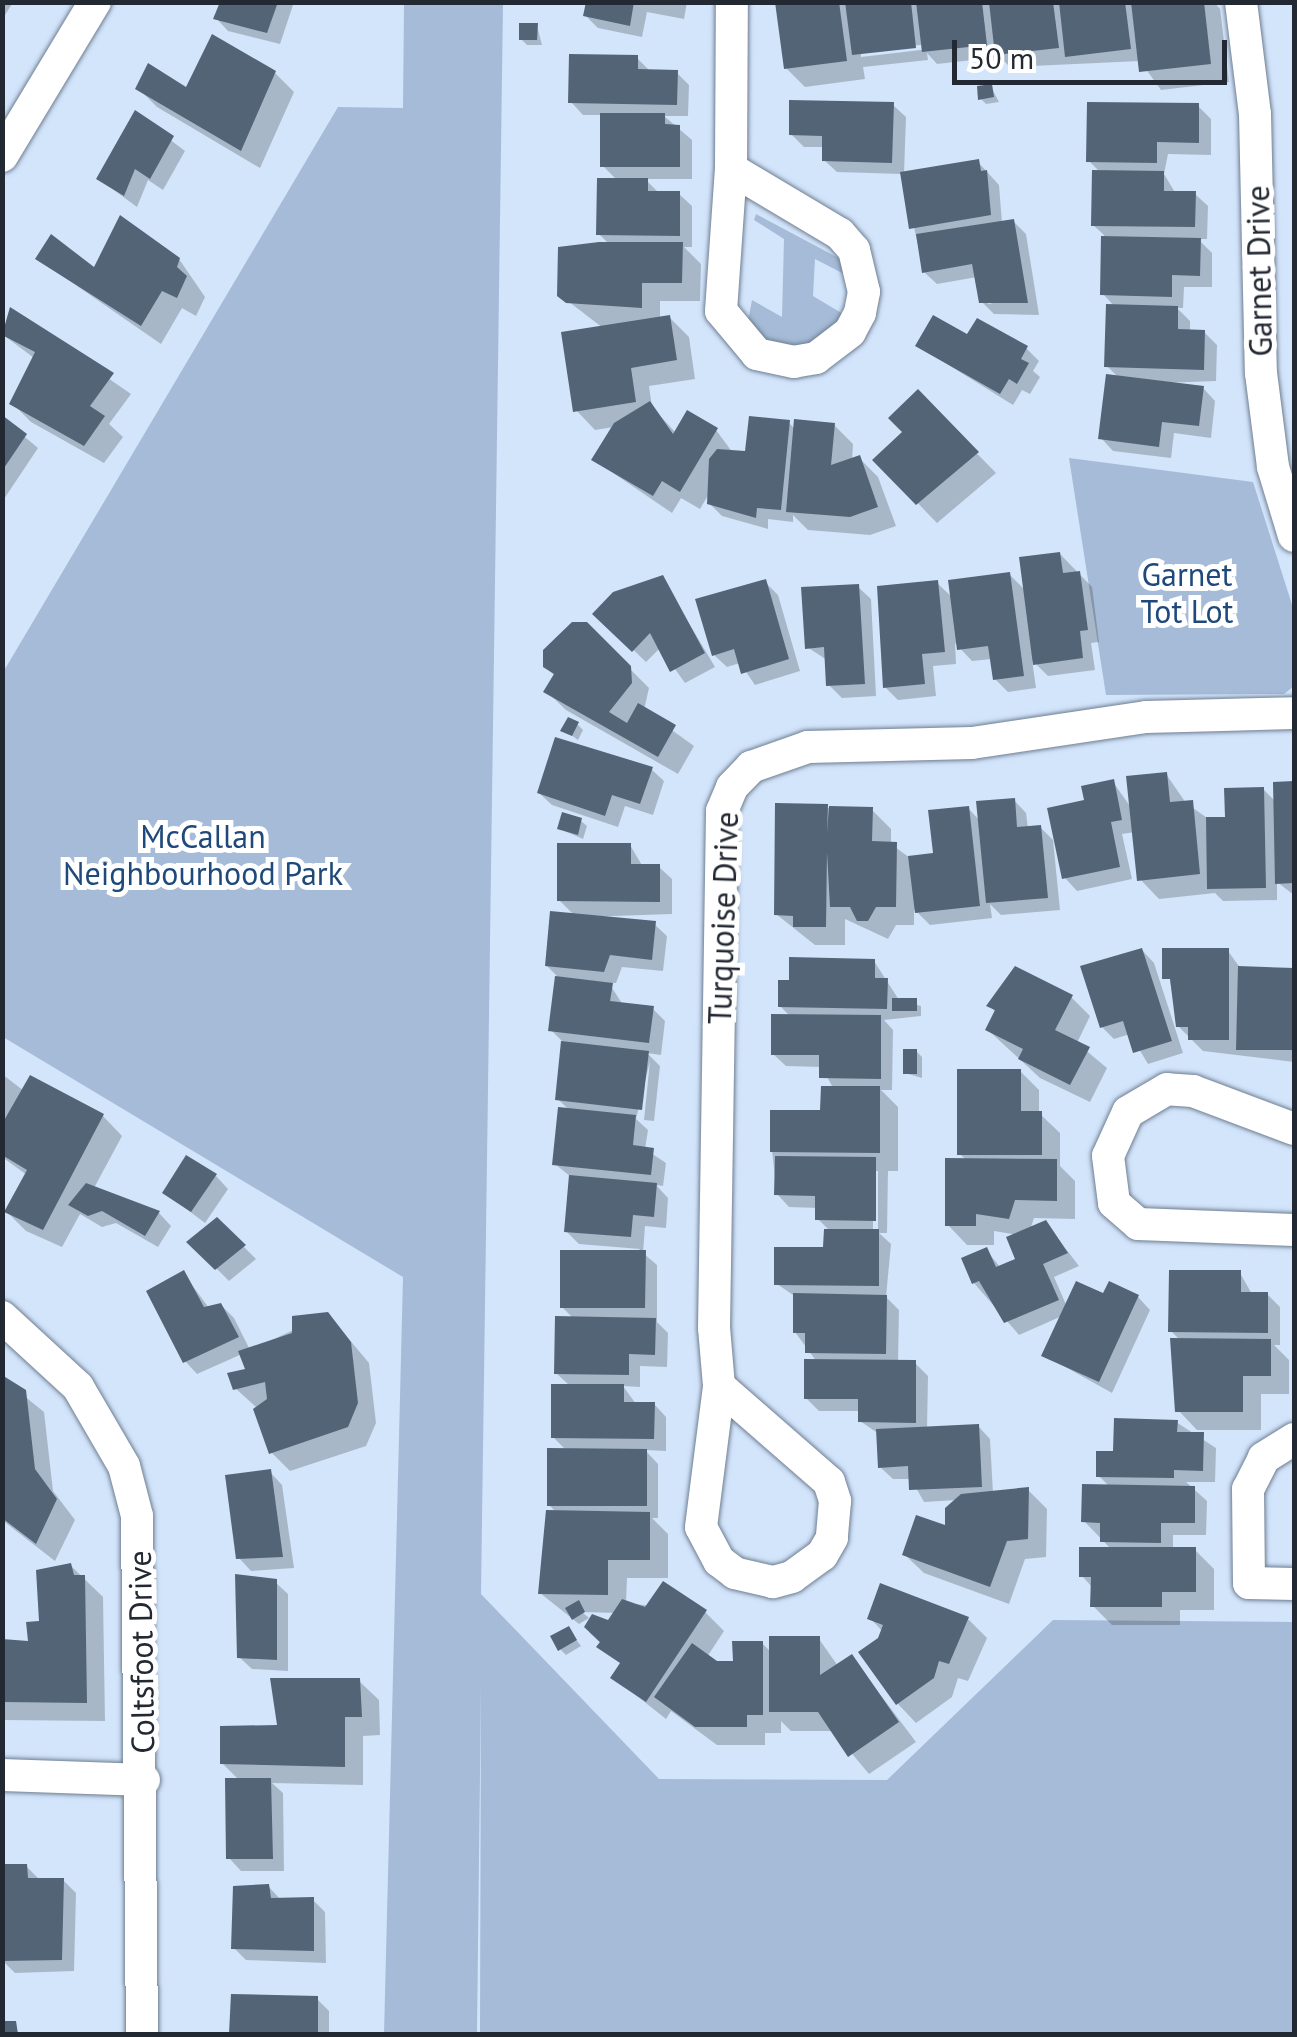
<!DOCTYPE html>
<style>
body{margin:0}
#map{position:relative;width:1297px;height:2037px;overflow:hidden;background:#d3e5fb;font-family:"PT Sans",sans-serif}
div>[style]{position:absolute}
.green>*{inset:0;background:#a5bbd7}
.shadow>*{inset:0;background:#0003}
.building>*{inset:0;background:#546477}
.roads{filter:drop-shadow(0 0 2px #6e7e92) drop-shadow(0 0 2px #6e7e92)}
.minor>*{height:32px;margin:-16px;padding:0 16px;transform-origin:16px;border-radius:16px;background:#fff}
span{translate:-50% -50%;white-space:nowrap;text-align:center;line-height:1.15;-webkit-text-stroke:10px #fff;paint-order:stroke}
.street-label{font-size:32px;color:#232932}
.park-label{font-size:32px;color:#1e497a}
.frame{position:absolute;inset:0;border:5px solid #232932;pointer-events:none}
.scale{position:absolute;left:952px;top:40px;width:275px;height:45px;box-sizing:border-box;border:5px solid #232932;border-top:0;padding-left:12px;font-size:30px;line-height:35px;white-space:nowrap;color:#232932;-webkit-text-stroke:8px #fff;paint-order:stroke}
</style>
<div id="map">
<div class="green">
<i style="clip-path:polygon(404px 3px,503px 3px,481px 1594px,659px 1779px,887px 1780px,1053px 1620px,1294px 1622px,1294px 2034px,480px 2034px,481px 1685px,477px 2034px,384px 2034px,403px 1277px,3px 1037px,2px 674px,338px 107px,403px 108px)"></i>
<i style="clip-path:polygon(756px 214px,844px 261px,848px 276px,815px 259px,813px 296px,848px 317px,839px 329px,799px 350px,761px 342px,748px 321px,752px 300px,782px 317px,784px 239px,754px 220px)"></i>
<i style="clip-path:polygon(1069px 458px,1253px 482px,1294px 611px,1294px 686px,1284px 694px,1106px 695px)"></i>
</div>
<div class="shadow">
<i style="clip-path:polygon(2px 2px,13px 2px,2px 20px)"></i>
<i style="clip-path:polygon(222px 2px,294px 2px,280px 44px,228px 31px,216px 18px)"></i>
<i style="clip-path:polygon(588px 2px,687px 2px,684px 19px,647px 12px,642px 37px,598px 28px,586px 16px)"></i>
<i style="clip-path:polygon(evenodd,777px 2px,1214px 2px,1220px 9px,1229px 82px,1161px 90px,1140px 61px,1010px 67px,1000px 57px,937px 64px,927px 53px,928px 60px,863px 67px,865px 79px,805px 87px,786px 68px,777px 2px,928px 44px,929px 49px,861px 57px,861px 52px,928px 44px)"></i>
<i style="clip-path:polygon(537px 26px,542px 45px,527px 45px,521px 39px)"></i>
<i style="clip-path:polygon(637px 58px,650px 71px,676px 72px,689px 85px,688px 116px,664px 116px,692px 140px,692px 179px,645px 179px,660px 194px,679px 194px,692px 206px,692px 247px,684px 247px,701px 264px,700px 301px,660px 301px,660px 319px,669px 317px,689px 337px,695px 379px,649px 386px,652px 407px,676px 433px,716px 430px,733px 453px,747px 454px,789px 423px,796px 430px,834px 425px,853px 444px,852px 461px,859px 458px,878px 477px,896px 526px,870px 535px,808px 530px,793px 515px,793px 522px,768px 519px,768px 529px,722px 516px,709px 503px,710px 492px,700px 509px,681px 498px,672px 513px,594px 460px,614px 427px,595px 430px,576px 410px,603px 328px,560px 295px,612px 247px,599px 234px,617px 180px,603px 166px,603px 115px,583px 115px,571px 102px)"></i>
<i style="clip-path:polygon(275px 73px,294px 92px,260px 168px,157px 107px,138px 88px,187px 91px)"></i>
<i style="clip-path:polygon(991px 87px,999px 102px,986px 104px,981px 99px)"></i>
<i style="clip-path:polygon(evenodd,893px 105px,906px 117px,904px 174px,978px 162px,999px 185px,1002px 223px,1013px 221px,1026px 234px,1039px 315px,994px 314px,981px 301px,977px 277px,937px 284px,924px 272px,902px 174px,837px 172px,824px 160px,825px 147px,804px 147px,791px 134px,893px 105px,988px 299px,1014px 299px,988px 304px,988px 299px)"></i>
<i style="clip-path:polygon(1198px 106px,1211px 119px,1211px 155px,1168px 154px,1164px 174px,1176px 194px,1195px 194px,1208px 206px,1207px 239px,1198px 239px,1212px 253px,1212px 287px,1184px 287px,1183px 308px,1177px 308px,1190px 321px,1190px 332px,1204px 332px,1217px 345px,1216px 381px,1162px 383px,1203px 388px,1215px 401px,1211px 438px,1174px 433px,1171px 458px,1113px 451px,1101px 438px,1119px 378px,1107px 366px,1115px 307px,1103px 294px,1104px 235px,1093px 225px,1101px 173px,1089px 161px)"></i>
<i style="clip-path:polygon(136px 114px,185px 151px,163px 190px,148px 180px,137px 207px,99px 179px)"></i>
<i style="clip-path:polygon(38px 259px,95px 270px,179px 259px,205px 297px,196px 316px,182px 308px,161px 344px)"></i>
<i style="clip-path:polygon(11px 311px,131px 394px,109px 424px,123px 437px,104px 463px,31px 422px,12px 403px,34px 358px,2px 334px)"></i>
<i style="clip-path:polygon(968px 338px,1026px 348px,1039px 361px,1033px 371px,1040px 377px,1030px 394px,1022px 390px,1013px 405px,918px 346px)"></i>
<i style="clip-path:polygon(918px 393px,996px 473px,937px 523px,876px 460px,906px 432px)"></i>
<i style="clip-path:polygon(2px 418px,38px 448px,2px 502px)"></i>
<i style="clip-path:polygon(1060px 554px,1092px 587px,1099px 642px,1091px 643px,1095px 670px,1048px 676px,1032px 660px,1036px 688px,1008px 692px,995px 679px,992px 659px,972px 661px,955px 643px,956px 664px,933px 666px,936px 696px,898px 700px,885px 687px,937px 583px,953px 598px,1009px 574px,1026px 591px)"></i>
<i style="clip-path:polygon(662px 578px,715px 667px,685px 683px,660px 648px,646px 662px,596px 614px)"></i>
<i style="clip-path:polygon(765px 582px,778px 595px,800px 671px,755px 685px,740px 663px,727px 667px,714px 655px)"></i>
<i style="clip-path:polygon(858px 587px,871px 599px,876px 696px,842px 698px,829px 685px,827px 660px,807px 647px)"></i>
<i style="clip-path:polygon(586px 625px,649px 688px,644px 710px,694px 746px,678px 774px,566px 710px,546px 691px,555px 676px,546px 666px)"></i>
<i style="clip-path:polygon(577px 724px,583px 730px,578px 740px,564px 730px)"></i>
<i style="clip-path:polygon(651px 769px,664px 781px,653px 815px,625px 806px,618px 827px,552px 805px,539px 793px)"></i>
<i style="clip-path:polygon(1166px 774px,1186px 803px,1210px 820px,1227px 819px,1263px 789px,1276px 802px,1275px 784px,1294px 784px,1294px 895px,1277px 882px,1277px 900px,1223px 901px,1215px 893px,1159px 899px,1140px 879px,1135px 832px,1122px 834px,1132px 879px,1077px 891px,1065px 878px,1087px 802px,1113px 782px,1132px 809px)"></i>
<i style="clip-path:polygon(1014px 800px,1026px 813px,1028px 828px,1040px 827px,1053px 840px,1060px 910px,1001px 915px,990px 904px,992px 918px,930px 925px,914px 909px,914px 925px,896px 925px,888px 939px,845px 919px,845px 945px,815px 945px,776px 914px,777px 806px,872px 810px,891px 829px,891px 844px,910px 858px,936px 855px,968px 808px,980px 821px)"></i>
<i style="clip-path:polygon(581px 821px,587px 826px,583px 839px,560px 829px)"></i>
<i style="clip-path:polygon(630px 845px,643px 867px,659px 867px,672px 879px,672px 914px,584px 917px,654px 924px,667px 936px,663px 971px,622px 967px,616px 983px,609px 983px,623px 1005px,652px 1008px,665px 1021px,661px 1055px,647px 1053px,660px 1066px,654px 1121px,644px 1120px,650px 1061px,636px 1119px,648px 1130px,645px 1149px,666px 1163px,663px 1186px,656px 1185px,668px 1198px,666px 1228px,645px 1226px,643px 1253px,657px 1265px,657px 1322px,668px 1333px,667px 1367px,640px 1366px,640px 1387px,623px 1386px,636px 1404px,654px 1404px,666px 1417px,666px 1451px,645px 1450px,658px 1464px,658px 1518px,652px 1518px,668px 1534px,668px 1578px,627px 1578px,626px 1603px,705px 1612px,724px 1631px,707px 1657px,717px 1664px,735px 1664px,762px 1643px,772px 1653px,819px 1639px,838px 1666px,852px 1657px,916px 1742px,869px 1774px,833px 1731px,791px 1731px,781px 1721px,781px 1733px,765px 1733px,765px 1745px,717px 1745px,671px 1711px,666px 1719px,613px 1677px,622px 1664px,589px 1632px,594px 1618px,609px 1623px,616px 1613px,582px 1612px,589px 1618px,579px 1624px,540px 1593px,557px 1513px,549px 1505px,567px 1451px,553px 1437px,570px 1386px,556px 1373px,574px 1319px,562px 1307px,640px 1249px,579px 1244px,566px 1231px,571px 1177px,555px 1164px,570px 1111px,558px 1099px,564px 1043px,551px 1030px,557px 976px,547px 966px,575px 916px,559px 900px)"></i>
<i style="clip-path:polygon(1142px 950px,1154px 963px,1183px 1053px,1148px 1064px,1130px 1034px,1114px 1039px,1102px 1027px)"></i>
<i style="clip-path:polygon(1165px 951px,1228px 951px,1241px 969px,1294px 970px,1294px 1062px,1203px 1051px,1178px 1026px)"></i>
<i style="clip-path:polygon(evenodd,874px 961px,899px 1000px,921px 1006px,921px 1016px,884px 1020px,893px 1030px,892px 1090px,881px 1090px,898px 1107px,898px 1171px,888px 1171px,887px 1233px,879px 1233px,891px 1244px,886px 1297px,899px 1310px,898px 1363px,915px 1363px,928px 1376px,927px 1429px,978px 1426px,990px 1439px,993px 1493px,1028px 1490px,1047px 1509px,1046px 1557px,1025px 1559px,1009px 1604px,924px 1573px,904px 1554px,948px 1528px,957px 1500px,924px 1502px,911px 1479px,893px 1479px,880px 1467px,879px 1434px,860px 1421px,860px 1411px,819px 1411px,806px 1398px,817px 1362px,795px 1332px,796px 1297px,777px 1284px,826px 1250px,830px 1231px,818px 1219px,818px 1208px,789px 1207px,777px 1194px,772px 1151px,823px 1112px,833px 1088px,822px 1067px,786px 1066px,773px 1054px,791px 1017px,780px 1006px,874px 961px,873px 1171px,878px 1171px,878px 1234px,873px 1234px,873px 1171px)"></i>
<i style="clip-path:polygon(1071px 997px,1090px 1016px,1077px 1043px,1107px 1068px,1090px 1102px,1040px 1078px,988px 1030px,996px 1013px,990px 1006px)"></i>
<i style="clip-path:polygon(916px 1051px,922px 1057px,922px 1078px,905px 1073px)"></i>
<i style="clip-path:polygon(1020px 1071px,1039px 1090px,1039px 1113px,1060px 1133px,1060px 1166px,1075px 1181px,1075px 1219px,1034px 1218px,1030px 1230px,1046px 1223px,1079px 1266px,1054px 1277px,1067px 1307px,1104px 1297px,1138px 1297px,1150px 1310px,1112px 1393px,1044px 1355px,1062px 1316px,1019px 1335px,974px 1283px,986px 1250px,1001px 1268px,1018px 1261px,1018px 1235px,994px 1231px,994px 1245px,967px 1245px,948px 1225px,967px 1161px,960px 1154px)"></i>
<i style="clip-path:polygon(2px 1074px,24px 1091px,31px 1078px,103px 1116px,122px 1136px,94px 1188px,159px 1213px,171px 1226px,158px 1247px,116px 1223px,102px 1227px,80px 1214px,62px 1247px,26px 1231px,7px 1212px,27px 1175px,2px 1157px)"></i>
<i style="clip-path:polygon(216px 1176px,228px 1189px,205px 1223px,165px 1193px)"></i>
<i style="clip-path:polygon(217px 1220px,256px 1259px,229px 1281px,190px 1242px)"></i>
<i style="clip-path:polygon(183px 1273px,209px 1308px,221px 1305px,234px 1318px,250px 1350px,328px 1314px,369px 1363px,376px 1423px,366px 1446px,290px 1471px,271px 1452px,256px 1407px,235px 1388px,249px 1371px,242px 1354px,197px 1374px,185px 1361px)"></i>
<i style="clip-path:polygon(1240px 1273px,1252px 1294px,1267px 1294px,1280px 1307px,1280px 1345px,1274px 1345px,1289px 1360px,1289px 1394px,1261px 1394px,1261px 1430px,1197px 1430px,1178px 1410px,1180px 1340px,1171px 1331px)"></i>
<i style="clip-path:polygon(2px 1378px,44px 1412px,53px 1491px,75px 1520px,55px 1561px,2px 1520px)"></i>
<i style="clip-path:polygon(1176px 1422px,1216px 1448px,1215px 1482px,1186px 1482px,1207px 1501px,1206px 1535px,1173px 1535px,1173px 1550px,1195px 1550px,1214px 1569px,1214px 1610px,1180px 1610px,1180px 1625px,1112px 1625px,1093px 1606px,1093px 1588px,1082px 1576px,1111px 1549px,1084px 1521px,1110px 1487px,1099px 1476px,1116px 1454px)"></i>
<i style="clip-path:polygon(270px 1472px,282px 1485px,294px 1568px,251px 1571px,239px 1558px)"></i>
<i style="clip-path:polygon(70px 1565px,103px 1597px,105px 1721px,2px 1720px,2px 1641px,31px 1643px)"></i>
<i style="clip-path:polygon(275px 1582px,288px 1594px,288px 1671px,252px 1669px,239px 1657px)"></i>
<i style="clip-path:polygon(870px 1618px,968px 1619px,987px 1638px,968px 1681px,958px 1678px,952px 1697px,916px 1723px,898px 1704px,883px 1632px)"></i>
<i style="clip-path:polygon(568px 1629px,581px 1646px,566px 1655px,560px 1649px)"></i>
<i style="clip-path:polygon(359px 1681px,379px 1700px,380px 1735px,363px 1736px,363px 1785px,272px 1783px,283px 1793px,284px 1871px,241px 1871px,229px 1858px,240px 1781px,222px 1763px)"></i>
<i style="clip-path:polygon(26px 1866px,40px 1880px,63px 1880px,76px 1893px,74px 1971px,15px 1973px,2px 1960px)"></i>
<i style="clip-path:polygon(268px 1886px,281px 1900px,313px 1900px,325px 1912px,326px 1963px,246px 1960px,234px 1948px)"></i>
<i style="clip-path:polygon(234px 1996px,317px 1999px,329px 2011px,329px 2034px,232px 2034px)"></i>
</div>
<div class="building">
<i style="clip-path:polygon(220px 2px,278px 2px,267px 33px,213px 19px)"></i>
<i style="clip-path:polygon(586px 2px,634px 2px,630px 26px,583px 16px)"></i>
<i style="clip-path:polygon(775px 2px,839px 2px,847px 61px,784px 69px)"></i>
<i style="clip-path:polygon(845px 2px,911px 2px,916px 48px,852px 55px)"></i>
<i style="clip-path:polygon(916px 2px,982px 2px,987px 45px,922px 52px)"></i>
<i style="clip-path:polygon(989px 2px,1053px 2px,1059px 48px,995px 55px)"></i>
<i style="clip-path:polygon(1059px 2px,1125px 2px,1131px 49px,1065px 57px)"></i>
<i style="clip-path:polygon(1131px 2px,1204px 2px,1211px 64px,1139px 72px)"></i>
<i style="clip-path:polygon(519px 23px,538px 23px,537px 40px,519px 40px)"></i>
<i style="clip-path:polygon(212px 34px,276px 71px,241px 151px,135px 89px,148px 63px,186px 87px)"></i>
<i style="clip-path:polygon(569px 54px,638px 55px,638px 69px,678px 70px,677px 105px,568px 103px)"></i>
<i style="clip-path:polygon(992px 84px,994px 97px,978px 100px,977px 86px)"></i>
<i style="clip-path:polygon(789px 100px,894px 102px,892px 163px,822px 161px,822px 136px,789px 135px)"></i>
<i style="clip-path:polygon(1087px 102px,1199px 103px,1199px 143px,1157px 142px,1157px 163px,1086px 162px)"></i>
<i style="clip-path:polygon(135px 110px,174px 136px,150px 179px,135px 169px,124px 196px,96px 179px)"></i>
<i style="clip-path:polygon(600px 113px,665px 113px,665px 124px,680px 125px,680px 167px,600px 167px)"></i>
<i style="clip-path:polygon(979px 159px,981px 171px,987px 170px,991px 215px,909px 229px,900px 172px)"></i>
<i style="clip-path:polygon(1092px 170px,1164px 171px,1164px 191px,1196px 191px,1195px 227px,1091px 226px)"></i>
<i style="clip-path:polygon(597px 178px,648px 178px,648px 191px,680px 191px,680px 236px,596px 235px)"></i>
<i style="clip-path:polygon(120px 215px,180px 258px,177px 267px,187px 276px,177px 298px,162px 291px,141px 326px,35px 259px,51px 234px,94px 267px)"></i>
<i style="clip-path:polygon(1014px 219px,1028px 303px,979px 303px,972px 264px,922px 273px,916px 234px)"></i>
<i style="clip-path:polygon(1101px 236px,1201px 238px,1200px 276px,1172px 275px,1172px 297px,1100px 295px)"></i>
<i style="clip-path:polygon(599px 242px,683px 242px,682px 283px,642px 283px,642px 308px,566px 303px,557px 296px,558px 247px)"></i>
<i style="clip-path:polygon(1106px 304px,1178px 306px,1178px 329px,1205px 330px,1204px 370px,1104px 367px)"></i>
<i style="clip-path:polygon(10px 307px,114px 373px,90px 406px,105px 416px,84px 446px,9px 404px,35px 352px,2px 335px)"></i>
<i style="clip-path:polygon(670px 315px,677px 360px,631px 368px,636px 402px,573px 412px,561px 332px)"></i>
<i style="clip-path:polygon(933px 315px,967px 334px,977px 318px,1028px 346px,1021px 359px,1029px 363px,1017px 384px,1009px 379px,1000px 394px,915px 346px)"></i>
<i style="clip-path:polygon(1106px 374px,1204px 386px,1199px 426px,1162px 422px,1159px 447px,1098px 439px)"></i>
<i style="clip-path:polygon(918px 389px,979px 452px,916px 505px,872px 460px,902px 432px,888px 418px)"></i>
<i style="clip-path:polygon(650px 401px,673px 434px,687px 410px,718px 428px,680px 492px,662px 481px,653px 496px,591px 460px,614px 423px)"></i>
<i style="clip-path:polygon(2px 415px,27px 434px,2px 471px)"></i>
<i style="clip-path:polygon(749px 416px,790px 420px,781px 510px,757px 508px,756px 518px,707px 504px,709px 459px,717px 449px,745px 451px)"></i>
<i style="clip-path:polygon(794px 419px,835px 423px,831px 465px,860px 455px,878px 507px,850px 517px,786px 512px)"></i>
<i style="clip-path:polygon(1060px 552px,1063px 573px,1080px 571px,1088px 630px,1080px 631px,1083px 658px,1033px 665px,1019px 557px)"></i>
<i style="clip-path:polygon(1010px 572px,1024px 676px,993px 680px,988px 646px,957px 650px,948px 580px)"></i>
<i style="clip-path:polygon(663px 575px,705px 653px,670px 672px,650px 633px,632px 652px,592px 614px,613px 592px)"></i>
<i style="clip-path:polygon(766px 579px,789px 659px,741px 674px,734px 649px,712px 656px,695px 599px)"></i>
<i style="clip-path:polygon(938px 580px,945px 652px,922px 654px,925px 684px,883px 688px,877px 586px)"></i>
<i style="clip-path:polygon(859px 584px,865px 684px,826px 686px,824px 647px,805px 649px,801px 587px)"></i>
<i style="clip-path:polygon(572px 622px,587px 622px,631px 666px,632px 683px,609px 712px,627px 723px,638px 703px,676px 725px,658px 757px,543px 692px,554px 674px,543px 667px,543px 650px)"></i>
<i style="clip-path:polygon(568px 717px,579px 722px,572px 736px,560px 731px)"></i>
<i style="clip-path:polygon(555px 737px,653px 767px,640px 804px,612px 795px,605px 816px,537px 793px)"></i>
<i style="clip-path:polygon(1167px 772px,1170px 802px,1193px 800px,1200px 874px,1137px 881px,1126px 776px)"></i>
<i style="clip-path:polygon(1114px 779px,1122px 820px,1111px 822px,1120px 867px,1062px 879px,1047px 808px,1084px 800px,1081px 786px)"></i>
<i style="clip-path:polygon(1294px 781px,1294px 883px,1275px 884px,1273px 782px)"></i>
<i style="clip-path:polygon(1264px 787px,1266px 888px,1207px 889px,1206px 817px,1225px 817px,1224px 788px)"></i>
<i style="clip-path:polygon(1015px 798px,1017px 827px,1041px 825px,1048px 898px,986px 903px,976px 801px)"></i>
<i style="clip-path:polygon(775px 803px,828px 804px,827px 833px,829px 806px,873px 807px,872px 841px,897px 842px,896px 907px,876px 907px,868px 921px,857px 921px,850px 907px,830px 907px,827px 852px,826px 927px,793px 927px,793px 916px,774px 915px)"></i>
<i style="clip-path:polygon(969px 806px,980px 906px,915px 913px,908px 856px,933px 853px,928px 810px)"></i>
<i style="clip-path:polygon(562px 812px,582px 818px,578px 835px,557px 829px)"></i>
<i style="clip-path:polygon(557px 843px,631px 843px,631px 864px,660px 864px,660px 902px,557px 901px)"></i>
<i style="clip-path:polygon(550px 911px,656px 921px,652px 960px,610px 955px,604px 972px,545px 966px)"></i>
<i style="clip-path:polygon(1142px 948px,1172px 1041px,1133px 1053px,1123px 1021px,1100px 1028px,1080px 966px)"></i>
<i style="clip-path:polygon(1162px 948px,1229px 948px,1229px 1040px,1188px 1040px,1188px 1027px,1176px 1027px,1170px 979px,1162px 979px)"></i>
<i style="clip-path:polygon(789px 957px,875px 959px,875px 978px,888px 978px,887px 1009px,778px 1007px,778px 980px,789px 980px)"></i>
<i style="clip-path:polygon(1015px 966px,1073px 995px,1055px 1030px,1090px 1047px,1070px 1085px,1018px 1059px,1023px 1049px,985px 1030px,995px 1010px,986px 1006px)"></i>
<i style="clip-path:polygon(1238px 966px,1294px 968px,1294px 1050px,1236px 1050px)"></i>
<i style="clip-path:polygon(555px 976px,613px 983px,610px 1001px,654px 1006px,649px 1043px,548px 1031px)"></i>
<i style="clip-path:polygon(892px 998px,917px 998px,917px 1011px,892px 1011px)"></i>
<i style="clip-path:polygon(771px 1014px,881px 1015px,881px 1079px,819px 1078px,819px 1055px,771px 1055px)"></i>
<i style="clip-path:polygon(561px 1041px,649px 1051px,642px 1110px,555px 1100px)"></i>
<i style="clip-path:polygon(903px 1049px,917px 1049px,917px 1074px,903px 1074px)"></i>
<i style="clip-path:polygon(957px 1069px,1021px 1069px,1021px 1111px,1042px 1111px,1042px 1155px,957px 1155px)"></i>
<i style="clip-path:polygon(30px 1075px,104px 1114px,43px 1230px,4px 1212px,27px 1170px,2px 1155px,2px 1124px)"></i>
<i style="clip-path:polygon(821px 1086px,880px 1086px,880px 1153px,770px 1152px,770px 1110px,820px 1110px)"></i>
<i style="clip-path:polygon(558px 1107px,636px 1115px,633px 1145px,654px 1148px,651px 1175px,552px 1165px)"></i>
<i style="clip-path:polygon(186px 1155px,217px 1174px,191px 1212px,162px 1193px)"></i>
<i style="clip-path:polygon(775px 1156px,876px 1157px,876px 1221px,815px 1220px,815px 1196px,774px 1195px)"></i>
<i style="clip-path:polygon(945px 1158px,1057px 1159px,1057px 1201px,1015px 1200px,1009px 1219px,976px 1214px,976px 1226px,945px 1226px)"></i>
<i style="clip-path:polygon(569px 1175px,657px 1183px,654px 1217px,633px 1215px,631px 1237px,564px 1232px)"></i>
<i style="clip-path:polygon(86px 1183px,160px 1211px,145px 1236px,102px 1211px,88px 1216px,68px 1205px)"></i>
<i style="clip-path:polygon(217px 1217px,246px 1245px,215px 1270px,186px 1242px)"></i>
<i style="clip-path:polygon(1046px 1220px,1068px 1253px,1043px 1264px,1059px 1300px,1004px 1323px,979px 1281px,972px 1284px,961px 1258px,987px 1247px,996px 1267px,1015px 1259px,1006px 1237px)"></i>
<i style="clip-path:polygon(824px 1229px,879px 1229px,879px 1286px,774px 1285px,774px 1247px,823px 1247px)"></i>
<i style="clip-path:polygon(560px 1250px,646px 1250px,645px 1308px,560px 1308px)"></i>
<i style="clip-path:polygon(184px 1270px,204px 1307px,221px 1303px,239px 1337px,183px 1363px,146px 1291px)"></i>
<i style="clip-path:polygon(1169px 1270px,1241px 1270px,1241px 1292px,1268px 1292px,1268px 1333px,1168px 1332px)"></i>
<i style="clip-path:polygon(1076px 1281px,1103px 1293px,1109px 1281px,1139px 1295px,1099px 1382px,1041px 1356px)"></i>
<i style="clip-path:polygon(793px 1293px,887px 1295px,886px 1354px,805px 1353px,805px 1333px,793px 1333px)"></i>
<i style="clip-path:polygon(328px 1312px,351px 1342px,358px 1403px,348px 1427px,269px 1454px,253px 1409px,267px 1399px,265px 1382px,233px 1390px,227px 1373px,245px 1369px,238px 1351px,292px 1333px,292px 1316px)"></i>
<i style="clip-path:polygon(555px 1316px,656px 1318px,655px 1355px,629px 1354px,629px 1375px,554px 1374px)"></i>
<i style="clip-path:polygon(1170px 1338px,1271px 1339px,1271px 1376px,1243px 1376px,1243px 1412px,1175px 1412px)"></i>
<i style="clip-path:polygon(804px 1359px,916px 1360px,916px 1423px,858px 1422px,858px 1399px,804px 1399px)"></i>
<i style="clip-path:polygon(2px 1375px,26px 1390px,35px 1469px,57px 1499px,36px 1544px,2px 1518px)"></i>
<i style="clip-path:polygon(551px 1384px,624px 1384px,624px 1402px,655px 1402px,654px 1439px,551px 1438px)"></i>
<i style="clip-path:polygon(1114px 1418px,1178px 1420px,1177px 1432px,1204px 1432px,1203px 1471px,1174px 1470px,1174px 1478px,1096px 1477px,1096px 1451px,1113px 1451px)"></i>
<i style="clip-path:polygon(979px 1424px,982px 1487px,909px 1490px,908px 1466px,878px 1468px,876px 1429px)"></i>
<i style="clip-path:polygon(547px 1448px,647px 1449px,647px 1506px,547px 1506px)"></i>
<i style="clip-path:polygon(271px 1469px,283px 1557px,236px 1559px,225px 1475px)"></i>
<i style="clip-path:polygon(1082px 1484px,1195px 1486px,1195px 1523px,1161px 1523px,1161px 1543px,1100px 1542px,1100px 1523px,1081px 1522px)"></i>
<i style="clip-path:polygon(1029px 1487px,1028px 1539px,1007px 1541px,990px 1587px,902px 1555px,916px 1515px,945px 1525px,945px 1508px,961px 1494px)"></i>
<i style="clip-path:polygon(546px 1510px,650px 1512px,650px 1560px,608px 1560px,608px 1595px,538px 1594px)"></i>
<i style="clip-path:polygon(1079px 1547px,1196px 1547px,1196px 1592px,1162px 1592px,1162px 1607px,1090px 1607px,1091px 1577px,1079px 1577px)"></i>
<i style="clip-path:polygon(71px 1563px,74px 1575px,85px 1575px,87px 1703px,2px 1702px,2px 1639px,28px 1641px,26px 1622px,39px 1621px,36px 1570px)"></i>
<i style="clip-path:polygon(235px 1574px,277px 1579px,277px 1660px,237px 1658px)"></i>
<i style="clip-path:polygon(663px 1581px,707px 1610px,646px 1702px,610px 1678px,620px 1663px,596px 1647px,600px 1642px,584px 1627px,592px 1614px,608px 1620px,622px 1599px,645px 1607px)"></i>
<i style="clip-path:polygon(880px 1583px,969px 1617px,949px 1664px,939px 1661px,934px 1678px,896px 1705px,858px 1652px,878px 1638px,883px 1625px,867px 1619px)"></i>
<i style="clip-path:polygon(579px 1600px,585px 1612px,572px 1620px,565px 1608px)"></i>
<i style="clip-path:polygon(569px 1626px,577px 1640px,558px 1651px,550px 1636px)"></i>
<i style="clip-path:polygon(769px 1636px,820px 1636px,820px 1675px,852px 1654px,899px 1722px,848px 1757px,818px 1712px,769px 1712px)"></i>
<i style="clip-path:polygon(732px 1641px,763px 1641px,763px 1715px,747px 1715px,747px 1727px,695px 1727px,654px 1697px,692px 1643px,717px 1661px,733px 1661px)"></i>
<i style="clip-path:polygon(270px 1678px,360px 1678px,362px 1717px,345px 1717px,345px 1767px,220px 1764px,220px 1726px,277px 1725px)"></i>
<i style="clip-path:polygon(225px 1778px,271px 1778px,273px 1859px,226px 1859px)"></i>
<i style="clip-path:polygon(2px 1864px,27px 1864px,28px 1878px,64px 1878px,62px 1960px,2px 1961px)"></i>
<i style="clip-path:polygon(269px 1884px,271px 1898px,314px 1897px,314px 1951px,231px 1949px,233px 1886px)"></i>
<i style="clip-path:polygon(231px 1994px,318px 1996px,318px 2034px,229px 2034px)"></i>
<i style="clip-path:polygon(2px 2021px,16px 2021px,18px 2034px,2px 2034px)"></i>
</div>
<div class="roads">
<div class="minor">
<i style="left:1241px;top:2px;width:113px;rotate:82.9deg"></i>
<i style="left:1255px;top:114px;width:259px;rotate:88.7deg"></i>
<i style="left:1261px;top:373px;width:95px;rotate:82.7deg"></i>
<i style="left:1273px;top:467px;width:72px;rotate:73.1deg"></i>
<i style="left:2px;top:156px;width:180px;rotate:-58.9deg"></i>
<i style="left:731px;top:169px;width:127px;rotate:30.8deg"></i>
<i style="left:840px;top:234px;width:21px;rotate:49deg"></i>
<i style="left:854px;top:250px;width:43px;rotate:76.6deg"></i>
<i style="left:864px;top:292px;width:21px;rotate:101deg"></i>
<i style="left:860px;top:313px;width:21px;rotate:118deg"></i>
<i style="left:850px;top:332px;width:43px;rotate:142.6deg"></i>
<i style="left:816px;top:358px;width:22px;rotate:170deg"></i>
<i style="left:794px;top:362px;width:38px;rotate:-168deg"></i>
<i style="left:757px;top:354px;width:56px;rotate:-129.9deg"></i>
<i style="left:721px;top:311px;width:142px;rotate:-86deg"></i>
<i style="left:731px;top:169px;width:167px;rotate:-89.7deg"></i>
<i style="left:1294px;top:1129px;width:108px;rotate:-159.4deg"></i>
<i style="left:1193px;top:1091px;width:26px;rotate:-176deg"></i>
<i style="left:1167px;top:1089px;width:45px;rotate:149.5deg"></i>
<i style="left:1128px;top:1112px;width:48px;rotate:114.4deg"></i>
<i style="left:1108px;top:1156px;width:47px;rotate:82.7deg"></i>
<i style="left:1114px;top:1203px;width:32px;rotate:41deg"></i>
<i style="left:1138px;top:1224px;width:156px;rotate:2.2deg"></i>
<i style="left:2px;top:1317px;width:103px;rotate:42.6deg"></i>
<i style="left:78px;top:1387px;width:91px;rotate:59.8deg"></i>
<i style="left:124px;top:1466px;width:52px;rotate:75.4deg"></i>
<i style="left:137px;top:1516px;width:518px;rotate:89.45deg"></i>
<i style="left:719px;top:1386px;width:146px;rotate:41.1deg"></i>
<i style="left:829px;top:1482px;width:20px;rotate:72deg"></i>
<i style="left:835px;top:1501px;width:37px;rotate:95deg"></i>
<i style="left:832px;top:1538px;width:20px;rotate:120deg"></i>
<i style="left:822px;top:1555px;width:37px;rotate:144deg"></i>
<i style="left:792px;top:1577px;width:20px;rotate:165deg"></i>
<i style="left:773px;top:1582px;width:39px;rotate:-167deg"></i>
<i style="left:735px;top:1573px;width:20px;rotate:-143deg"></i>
<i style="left:719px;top:1561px;width:38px;rotate:-118deg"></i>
<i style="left:701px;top:1527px;width:142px;rotate:-82.7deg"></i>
<i style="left:719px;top:1386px;width:58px;rotate:-94.9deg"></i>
<i style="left:714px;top:1328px;width:517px;rotate:-89.11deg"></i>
<i style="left:722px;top:811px;width:26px;rotate:-67deg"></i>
<i style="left:732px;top:787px;width:28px;rotate:-46deg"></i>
<i style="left:751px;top:767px;width:60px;rotate:-19.3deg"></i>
<i style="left:808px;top:747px;width:164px;rotate:-1.4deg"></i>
<i style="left:972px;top:743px;width:176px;rotate:-8.5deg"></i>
<i style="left:1146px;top:717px;width:148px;rotate:-1.5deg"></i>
<i style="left:1294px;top:1439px;width:36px;rotate:148deg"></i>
<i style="left:1264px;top:1458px;width:35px;rotate:117deg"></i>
<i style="left:1248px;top:1489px;width:94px;rotate:89.4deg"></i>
<i style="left:1249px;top:1583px;width:45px;rotate:1.3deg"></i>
<i style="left:2px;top:1775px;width:142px;rotate:2deg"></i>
</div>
</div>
<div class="street-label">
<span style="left:1259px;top:271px;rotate:-91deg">Garnet Drive</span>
<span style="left:723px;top:918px;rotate:-88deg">Turquoise Drive</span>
<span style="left:141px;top:1652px;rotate:-91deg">Coltsfoot Drive</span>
</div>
<div class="park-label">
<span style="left:1187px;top:593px">Garnet<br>Tot Lot</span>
<span style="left:203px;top:855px">McCallan<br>Neighbourhood Park</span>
</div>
<div class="frame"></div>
<div class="scale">50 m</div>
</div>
